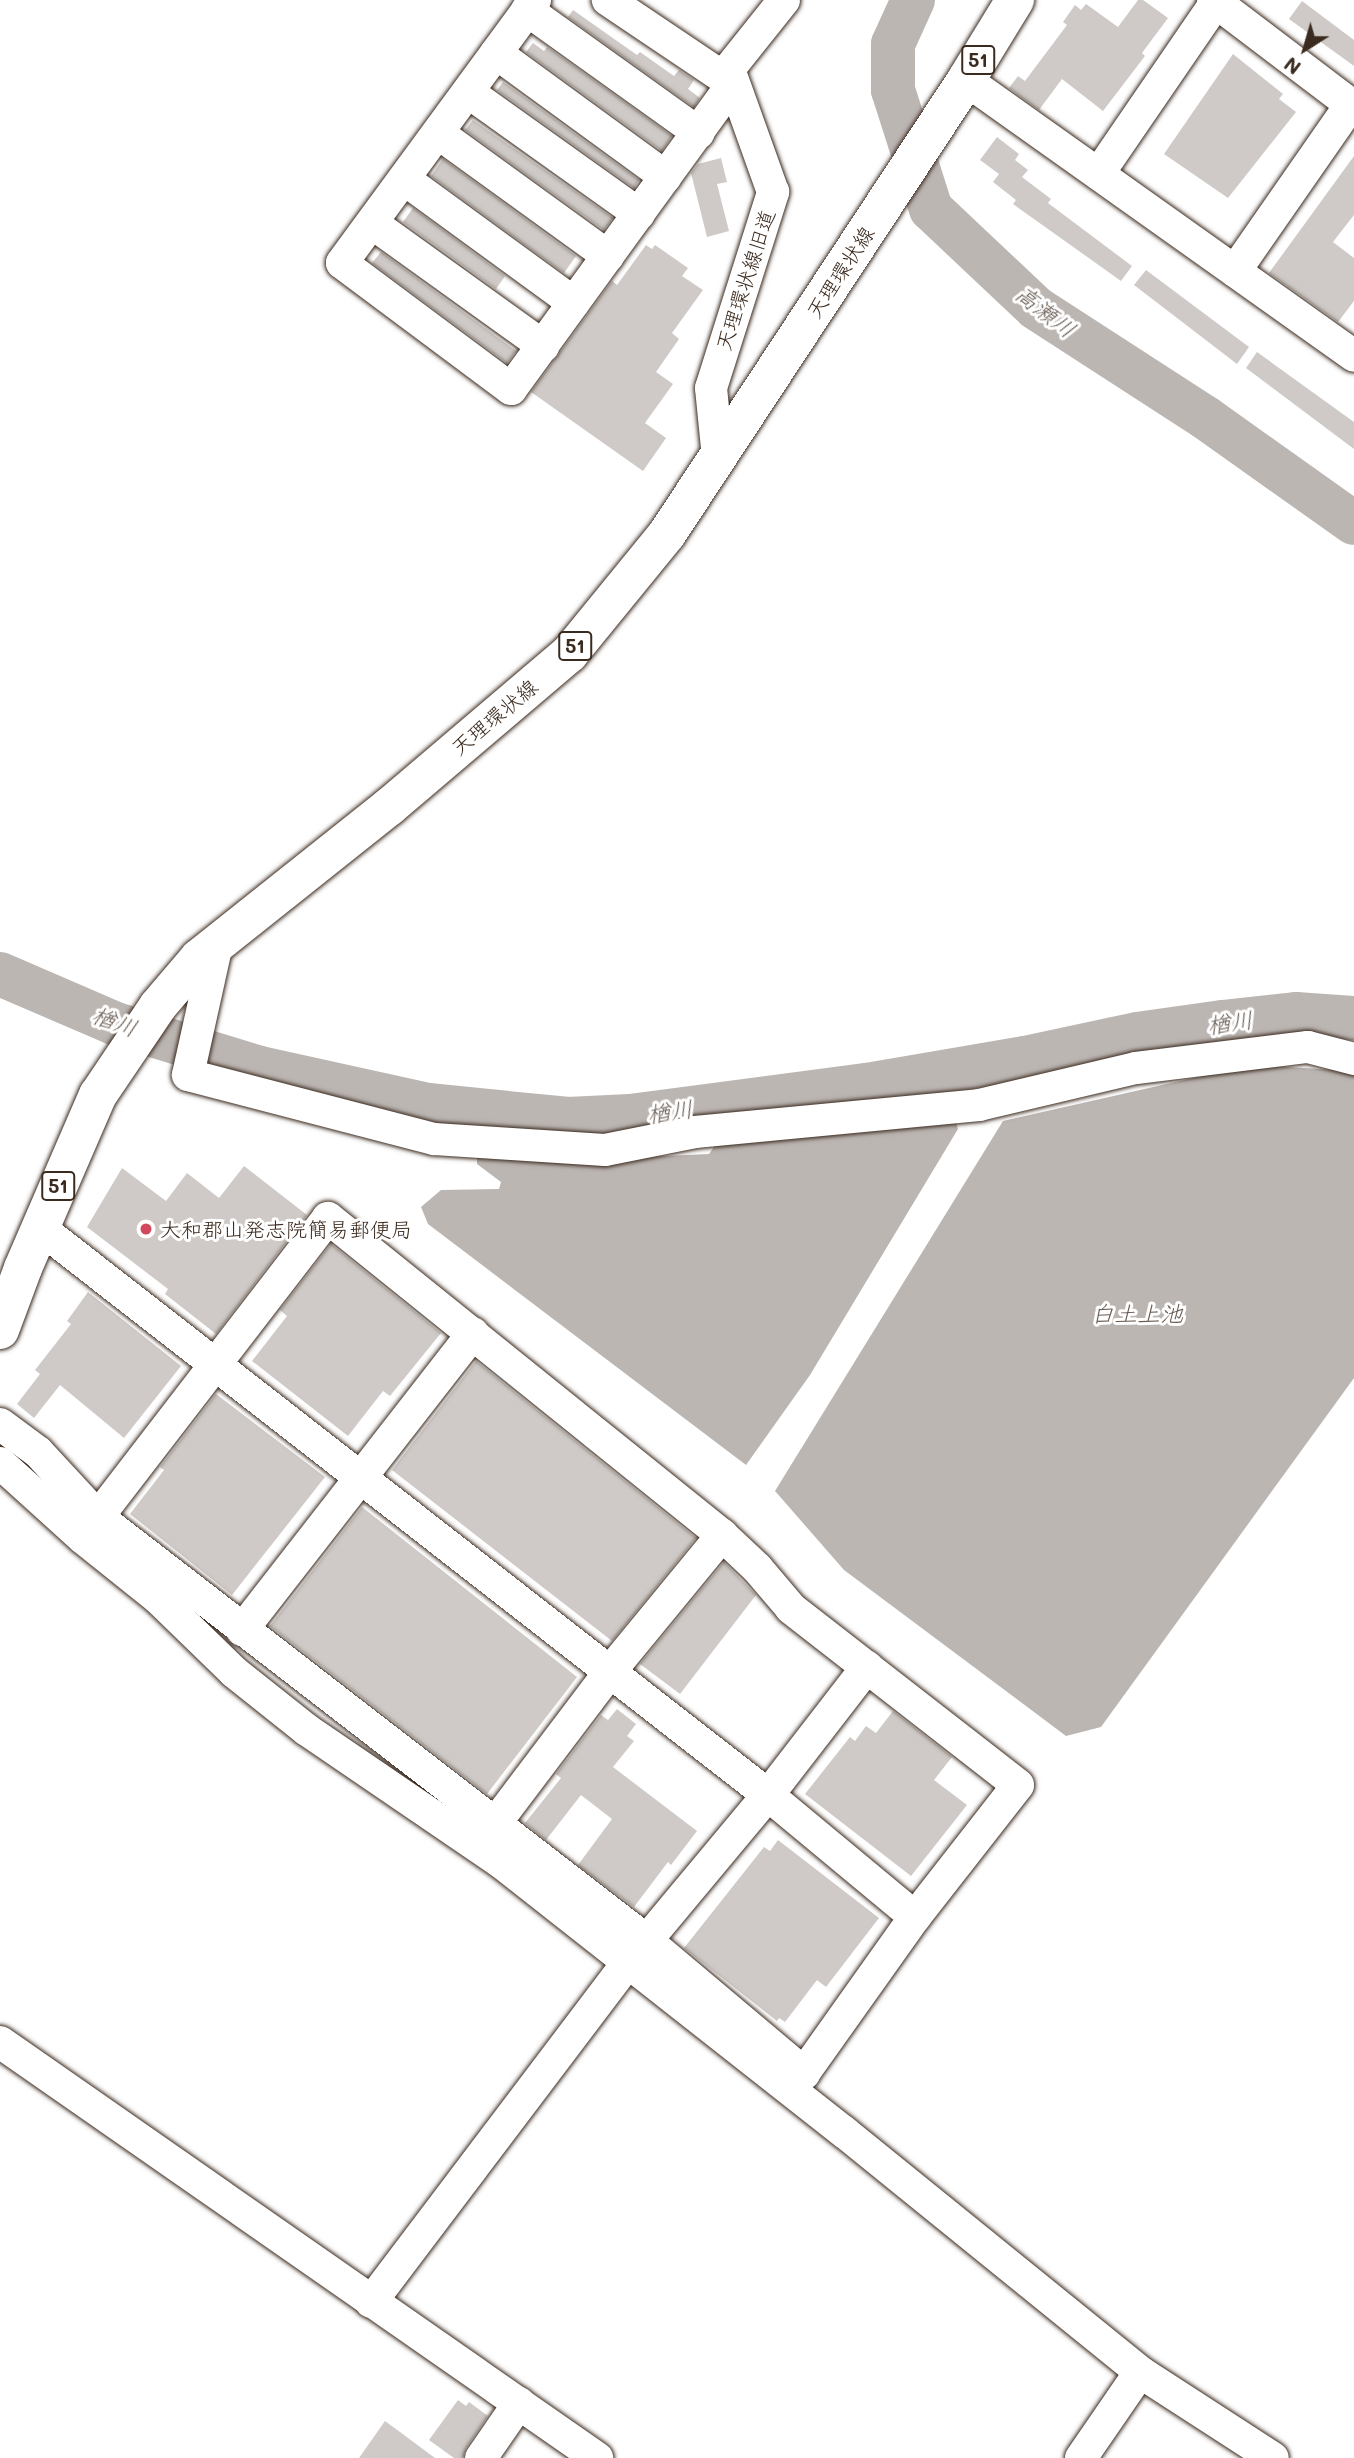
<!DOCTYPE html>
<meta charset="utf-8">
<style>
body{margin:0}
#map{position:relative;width:1354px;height:2458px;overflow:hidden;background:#fff;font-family:Mali,"Klee One",sans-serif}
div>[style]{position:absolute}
.water>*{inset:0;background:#bcb6b3}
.river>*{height:44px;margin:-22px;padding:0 22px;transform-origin:22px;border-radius:22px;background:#bcb6b3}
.building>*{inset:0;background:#cfcac7}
.roads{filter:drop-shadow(0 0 2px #3b2a1e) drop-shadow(0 0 2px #3b2a1e)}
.minor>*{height:32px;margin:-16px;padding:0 16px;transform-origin:16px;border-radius:16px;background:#fff}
.major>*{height:38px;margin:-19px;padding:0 19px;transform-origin:19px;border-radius:19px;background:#fff}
.dots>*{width:19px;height:19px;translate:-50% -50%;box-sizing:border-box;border:4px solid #fff;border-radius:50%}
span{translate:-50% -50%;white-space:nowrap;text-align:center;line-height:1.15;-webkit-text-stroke:6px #fff;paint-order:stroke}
.shield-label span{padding:2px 5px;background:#fff;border:2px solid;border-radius:5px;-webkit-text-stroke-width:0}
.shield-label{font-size:19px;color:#3b2a1e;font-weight:700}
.street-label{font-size:21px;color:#3b2a1e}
.poi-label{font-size:21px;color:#3b2a1e}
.left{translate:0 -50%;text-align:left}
.water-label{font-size:23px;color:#685b52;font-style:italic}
.north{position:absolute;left:1270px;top:14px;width:70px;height:70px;-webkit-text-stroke:5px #fff;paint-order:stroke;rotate:217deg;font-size:19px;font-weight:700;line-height:28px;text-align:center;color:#3b2a1e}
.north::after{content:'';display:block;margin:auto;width:24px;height:32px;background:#3b2a1e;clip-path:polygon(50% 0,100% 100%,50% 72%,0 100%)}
</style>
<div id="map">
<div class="water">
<i style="clip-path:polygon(1251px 1065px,1354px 1071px,1354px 1378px,1101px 1727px,1066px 1736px,844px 1570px,775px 1491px,1003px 1121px)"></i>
<i style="clip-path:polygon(952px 1108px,958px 1129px,810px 1375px,746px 1465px,428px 1224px,421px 1207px,441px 1190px,499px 1189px,501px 1182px,477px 1164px,477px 1150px,577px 1160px,709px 1154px,721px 1137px)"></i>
</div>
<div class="river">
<i style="left:913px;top:0;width:48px;rotate:114.4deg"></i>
<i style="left:893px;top:44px;width:46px;rotate:90deg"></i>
<i style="left:893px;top:90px;width:125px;rotate:72.3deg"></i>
<i style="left:931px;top:209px;width:144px;rotate:43.3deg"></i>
<i style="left:1036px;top:308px;width:202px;rotate:32.9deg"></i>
<i style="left:1206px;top:418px;width:181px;rotate:35.4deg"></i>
<i style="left:0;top:974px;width:126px;rotate:23.3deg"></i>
<i style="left:116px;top:1024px;width:151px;rotate:17deg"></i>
<i style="left:260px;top:1068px;width:172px;rotate:12.4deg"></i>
<i style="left:428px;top:1105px;width:141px;rotate:5.7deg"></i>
<i style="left:568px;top:1119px;width:62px;rotate:-2.8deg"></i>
<i style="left:630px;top:1116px;width:239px;rotate:-7.5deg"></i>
<i style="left:867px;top:1085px;width:160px;rotate:-9.7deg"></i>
<i style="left:1025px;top:1058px;width:115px;rotate:-12.1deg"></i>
<i style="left:1137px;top:1034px;width:86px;rotate:-8deg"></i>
<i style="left:1222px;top:1022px;width:74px;rotate:-6.2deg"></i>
<i style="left:1296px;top:1014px;width:58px;rotate:3.9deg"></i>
</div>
<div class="building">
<i style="clip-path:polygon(1138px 0,1143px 0,1168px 18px,1142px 53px,1145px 56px,1103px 111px,1062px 79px,1039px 110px,1009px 88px,1018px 76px,1025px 81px,1067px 25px,1063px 22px,1075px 5px,1081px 10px,1086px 4px,1118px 27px)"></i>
<i style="clip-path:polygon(1302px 1px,1354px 40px,1354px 66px,1289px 19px)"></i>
<i style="clip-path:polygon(573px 10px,637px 55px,640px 52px,674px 76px,679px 70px,694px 80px,688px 89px,700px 98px,694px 107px,568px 17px)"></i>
<i style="clip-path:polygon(533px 43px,544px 51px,547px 47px,672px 136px,662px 151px,526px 52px)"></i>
<i style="clip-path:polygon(1233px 54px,1283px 94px,1279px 99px,1296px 112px,1228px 198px,1164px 154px)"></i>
<i style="clip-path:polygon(503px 82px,639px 180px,634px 188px,497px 90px)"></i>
<i style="clip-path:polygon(473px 120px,613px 218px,604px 230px,465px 130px)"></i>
<i style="clip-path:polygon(997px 137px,1019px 154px,1015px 160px,1028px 170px,1022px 177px,1051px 199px,1048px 203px,1132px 266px,1121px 281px,1013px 204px,1016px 200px,993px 182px,999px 174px,980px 160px)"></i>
<i style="clip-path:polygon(1354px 156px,1354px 215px,1333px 242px,1354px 258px,1354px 301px,1338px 322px,1269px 273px)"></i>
<i style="clip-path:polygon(721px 158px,727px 182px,717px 184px,729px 231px,707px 237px,691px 173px,698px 164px)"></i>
<i style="clip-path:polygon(443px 159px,576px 256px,564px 273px,431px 176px)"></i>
<i style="clip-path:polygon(413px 208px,505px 276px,496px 289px,403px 222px)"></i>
<i style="clip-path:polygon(646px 245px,652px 249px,655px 245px,688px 268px,682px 276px,703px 290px,672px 333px,679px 339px,656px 372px,673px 384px,645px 423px,666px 438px,643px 471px,531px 392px,612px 281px,617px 285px)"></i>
<i style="clip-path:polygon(381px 252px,516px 351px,507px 363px,372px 263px)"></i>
<i style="clip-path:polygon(1146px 270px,1249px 347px,1237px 364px,1134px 285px)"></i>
<i style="clip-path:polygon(1257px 352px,1354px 422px,1354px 449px,1246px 368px)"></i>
<i style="clip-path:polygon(244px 1166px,307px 1215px,216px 1334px,165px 1294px,168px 1289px,87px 1227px,122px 1168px,166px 1201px,187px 1173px,219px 1198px)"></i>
<i style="clip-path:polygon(331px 1244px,441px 1333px,390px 1396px,383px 1391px,348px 1436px,252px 1361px,287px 1316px,280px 1310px)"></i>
<i style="clip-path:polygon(88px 1292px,181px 1366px,124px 1438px,60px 1385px,34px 1418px,17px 1404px,40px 1374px,35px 1370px,71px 1324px,67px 1321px)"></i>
<i style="clip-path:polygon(476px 1361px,696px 1538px,612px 1641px,392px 1470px)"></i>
<i style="clip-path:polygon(216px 1394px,325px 1477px,232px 1595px,130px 1514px,164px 1470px,160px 1467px)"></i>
<i style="clip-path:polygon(362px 1507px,577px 1677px,487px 1794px,270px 1626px)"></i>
<i style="clip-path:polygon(724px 1562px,756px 1595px,680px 1694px,640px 1664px)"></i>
<i style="clip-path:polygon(617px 1709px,636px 1724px,627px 1736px,634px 1741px,613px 1767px,697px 1831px,671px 1865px,668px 1862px,634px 1907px,578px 1865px,612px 1819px,581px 1795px,546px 1840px,525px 1823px,561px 1778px,556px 1774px,601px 1715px,608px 1720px)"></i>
<i style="clip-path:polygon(893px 1711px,952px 1757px,934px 1780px,967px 1805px,911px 1876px,805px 1794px,850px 1737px,855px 1741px,866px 1726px,876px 1733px)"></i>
<i style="clip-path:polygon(778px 1840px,879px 1918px,826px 1987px,817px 1980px,785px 2022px,779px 2018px,777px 2021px,684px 1948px,764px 1847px,770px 1851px)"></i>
<i style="clip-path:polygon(458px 2400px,466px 2406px,469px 2402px,488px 2416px,466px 2448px,463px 2458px,454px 2458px,429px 2440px)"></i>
<i style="clip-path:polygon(385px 2421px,400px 2432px,435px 2458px,359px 2458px)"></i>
</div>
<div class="roads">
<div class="minor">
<i style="left:535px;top:0;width:326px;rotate:126.3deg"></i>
<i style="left:342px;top:263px;width:211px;rotate:36.7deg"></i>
<i style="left:511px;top:389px;width:377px;rotate:-54deg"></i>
<i style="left:733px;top:84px;width:151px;rotate:-146.1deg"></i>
<i style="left:1213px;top:0;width:177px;rotate:37.2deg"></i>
<i style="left:527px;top:10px;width:211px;rotate:35.6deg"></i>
<i style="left:496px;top:53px;width:210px;rotate:36.1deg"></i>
<i style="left:966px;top:80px;width:476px;rotate:35.4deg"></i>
<i style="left:468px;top:92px;width:210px;rotate:35.5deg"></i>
<i style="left:438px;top:133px;width:210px;rotate:35.9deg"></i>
<i style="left:1099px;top:173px;width:207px;rotate:-55.6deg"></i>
<i style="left:404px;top:179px;width:210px;rotate:36.1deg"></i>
<i style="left:372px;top:223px;width:211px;rotate:35.7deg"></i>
<i style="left:1235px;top:271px;width:203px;rotate:-55.2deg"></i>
<i style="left:718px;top:458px;width:70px;rotate:-95.7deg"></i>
<i style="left:711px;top:388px;width:206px;rotate:-72.4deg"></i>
<i style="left:773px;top:192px;width:131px;rotate:-109.7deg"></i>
<i style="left:729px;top:69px;width:88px;rotate:-51.4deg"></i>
<i style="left:217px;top:944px;width:134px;rotate:102.5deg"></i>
<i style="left:188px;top:1075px;width:254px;rotate:14.6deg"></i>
<i style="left:434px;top:1139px;width:171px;rotate:3.7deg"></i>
<i style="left:605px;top:1150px;width:92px;rotate:-11.3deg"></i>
<i style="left:695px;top:1132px;width:285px;rotate:-5.4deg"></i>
<i style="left:979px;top:1105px;width:161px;rotate:-13.3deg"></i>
<i style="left:1136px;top:1068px;width:173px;rotate:-7deg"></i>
<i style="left:1308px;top:1047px;width:48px;rotate:14.6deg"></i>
<i style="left:40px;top:1228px;width:923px;rotate:37.91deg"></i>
<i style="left:768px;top:1795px;width:191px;rotate:39.7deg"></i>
<i style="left:0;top:1424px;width:47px;rotate:36.4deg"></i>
<i style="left:38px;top:1452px;width:88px;rotate:47.3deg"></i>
<i style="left:98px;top:1517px;width:692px;rotate:37.66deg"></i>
<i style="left:646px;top:1940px;width:207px;rotate:40.1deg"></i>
<i style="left:804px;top:2073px;width:191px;rotate:-54.6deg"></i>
<i style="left:915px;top:1917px;width:167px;rotate:-52deg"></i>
<i style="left:1018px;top:1785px;width:288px;rotate:-142.1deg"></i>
<i style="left:791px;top:1608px;width:52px;rotate:-130.4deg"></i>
<i style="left:757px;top:1568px;width:48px;rotate:-136.7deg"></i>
<i style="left:722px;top:1535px;width:506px;rotate:-141.18deg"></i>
<i style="left:328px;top:1218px;width:377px;rotate:127.6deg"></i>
<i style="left:0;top:1463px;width:112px;rotate:42.1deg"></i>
<i style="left:83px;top:1538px;width:96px;rotate:38.7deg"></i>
<i style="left:158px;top:1598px;width:106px;rotate:44.2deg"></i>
<i style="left:234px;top:1672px;width:93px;rotate:38.5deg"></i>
<i style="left:307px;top:1730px;width:236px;rotate:34.3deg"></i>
<i style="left:502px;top:1863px;width:435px;rotate:38.2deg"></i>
<i style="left:844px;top:2132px;width:381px;rotate:39deg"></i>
<i style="left:1140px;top:2372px;width:158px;rotate:32.9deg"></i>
<i style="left:242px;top:1630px;width:376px;rotate:-52.1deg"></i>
<i style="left:494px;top:1825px;width:189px;rotate:-52.9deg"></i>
<i style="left:608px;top:1674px;width:180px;rotate:-50.6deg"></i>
<i style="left:0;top:2042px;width:728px;rotate:34.87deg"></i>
<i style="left:371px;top:2302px;width:424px;rotate:-52.9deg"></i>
<i style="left:627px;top:1964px;width:220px;rotate:-50.2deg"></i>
<i style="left:768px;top:1795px;width:162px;rotate:-52.3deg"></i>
<i style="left:481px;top:2458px;width:67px;rotate:-55.4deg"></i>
<i style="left:1081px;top:2458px;width:104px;rotate:-55.5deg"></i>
</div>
<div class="major">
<i style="left:0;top:1330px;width:66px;rotate:-69.6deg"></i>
<i style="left:23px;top:1268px;width:189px;rotate:-66.6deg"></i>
<i style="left:98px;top:1095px;width:107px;rotate:-56deg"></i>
<i style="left:158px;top:1006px;width:63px;rotate:-49.5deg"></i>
<i style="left:199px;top:958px;width:243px;rotate:-38.5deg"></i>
<i style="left:389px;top:807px;width:236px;rotate:-40.4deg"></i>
<i style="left:569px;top:654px;width:155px;rotate:-50.8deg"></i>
<i style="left:667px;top:534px;width:544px;rotate:-56.63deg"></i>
<i style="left:966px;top:80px;width:94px;rotate:-58.5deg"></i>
</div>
</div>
<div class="dots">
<i style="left:146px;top:1229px;background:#d1495b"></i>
</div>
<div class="shield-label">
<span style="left:978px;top:60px">51</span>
<span style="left:575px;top:646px">51</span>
<span style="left:58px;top:1186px">51</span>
</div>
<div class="street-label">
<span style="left:840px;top:272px;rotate:-57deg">天理環状線</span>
<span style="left:745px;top:280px;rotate:-72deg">天理環状線旧道</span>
<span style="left:494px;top:717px;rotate:-40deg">天理環状線</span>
</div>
<div class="poi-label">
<span class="left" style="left:160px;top:1229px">大和郡山発志院簡易郵便局</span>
</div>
<div class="water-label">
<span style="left:1046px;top:311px;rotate:38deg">高瀬川</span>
<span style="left:115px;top:1021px;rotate:20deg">楢川</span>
<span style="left:1230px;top:1022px;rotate:-8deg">楢川</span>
<span style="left:670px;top:1111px;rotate:-8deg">楢川</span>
<span style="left:1137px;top:1313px">白土上池</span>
</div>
<div class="north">N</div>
</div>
